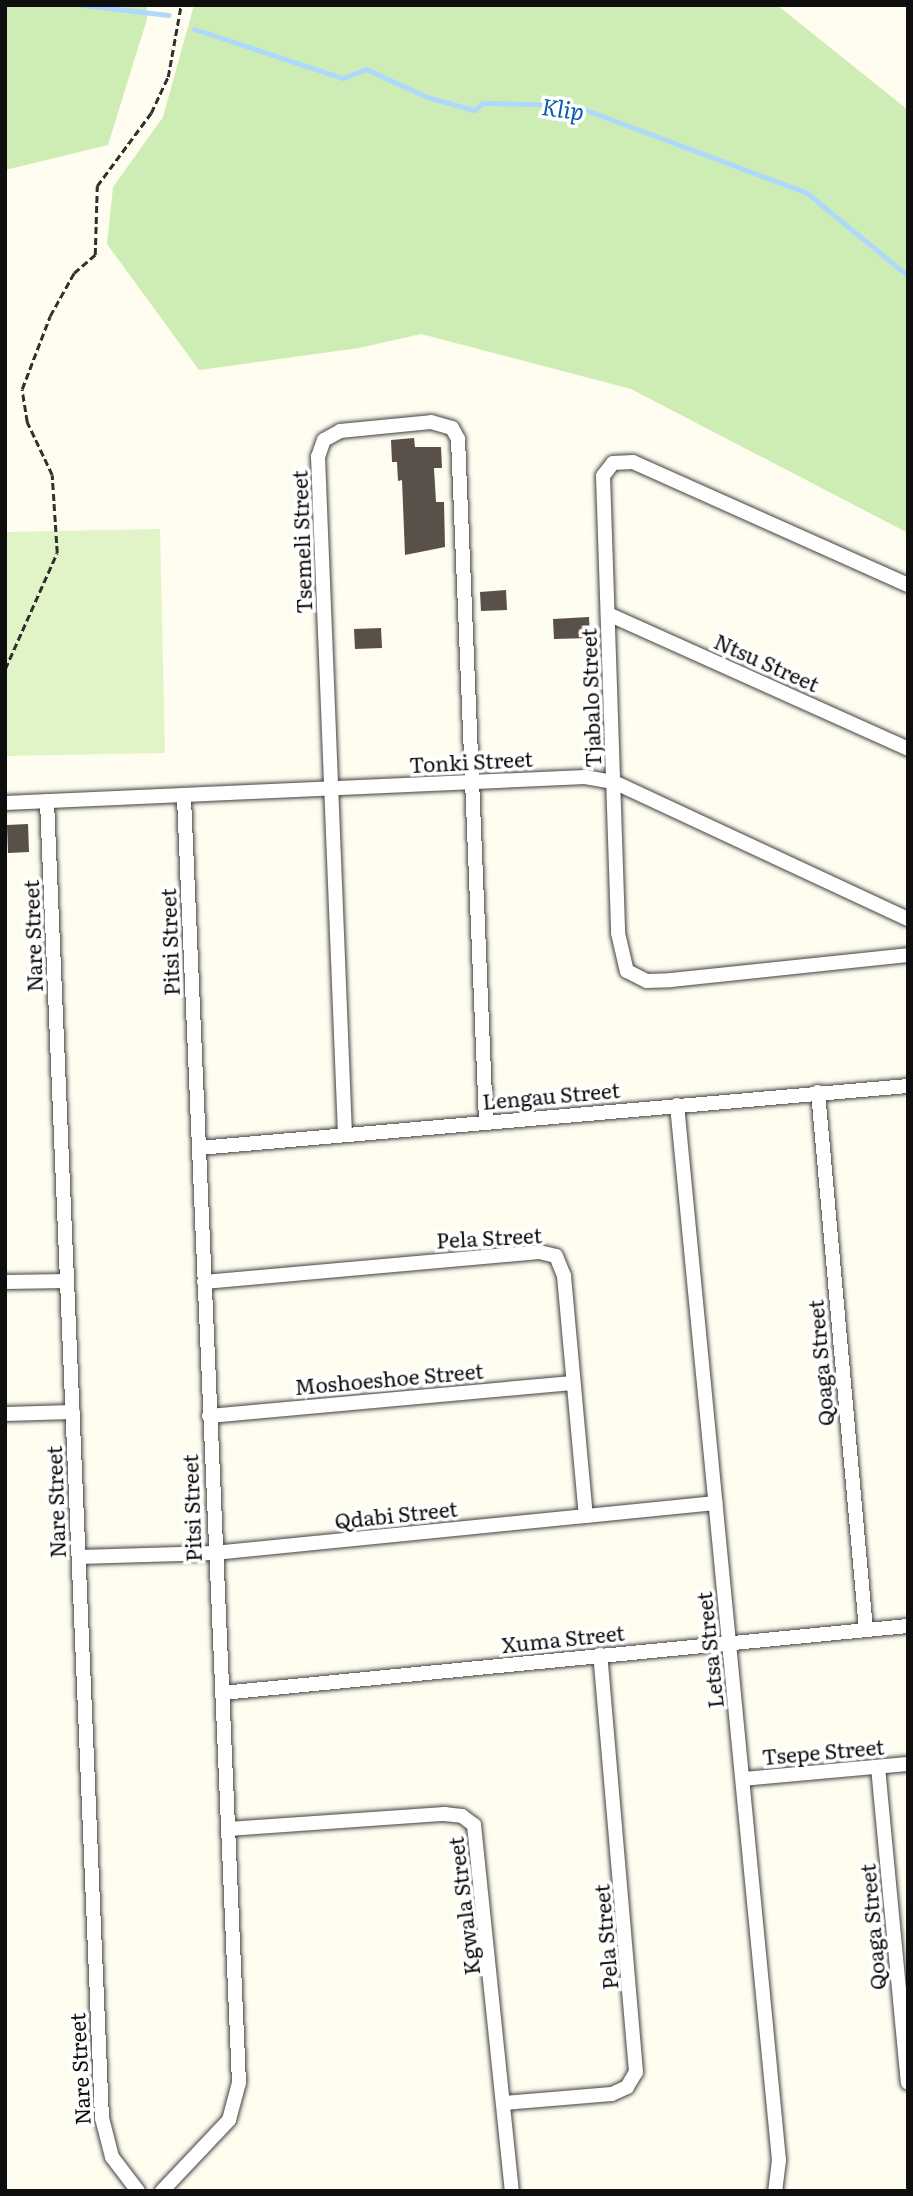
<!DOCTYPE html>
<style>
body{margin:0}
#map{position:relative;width:913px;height:2196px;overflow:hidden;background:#fffdef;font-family:Literata,serif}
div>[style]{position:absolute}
.green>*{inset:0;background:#ceedb5}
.pitch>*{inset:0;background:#e1f4c7}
.stream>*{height:5px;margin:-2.5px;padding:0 2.5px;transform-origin:2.5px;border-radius:2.5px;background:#aed9fc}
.building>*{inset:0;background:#585049}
.path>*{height:2.5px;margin-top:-1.25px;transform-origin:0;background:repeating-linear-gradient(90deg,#303030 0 7px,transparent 0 10.5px)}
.roads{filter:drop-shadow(0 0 2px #414141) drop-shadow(0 0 2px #414141)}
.minor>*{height:14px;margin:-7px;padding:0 7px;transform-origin:7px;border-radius:7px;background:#fff}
span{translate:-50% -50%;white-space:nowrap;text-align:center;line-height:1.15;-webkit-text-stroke:7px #fff;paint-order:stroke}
.street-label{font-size:21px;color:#0e0e0e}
.water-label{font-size:23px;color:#0b59ab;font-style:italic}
.frame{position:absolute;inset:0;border:7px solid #0e0e0e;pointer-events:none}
</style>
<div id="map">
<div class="green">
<i style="clip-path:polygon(5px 5px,147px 5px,147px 19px,108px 145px,5px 170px)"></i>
<i style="clip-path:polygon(194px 5px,777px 5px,908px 110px,908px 533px,631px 389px,421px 334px,359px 348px,199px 370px,107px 244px,113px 187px,163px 117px)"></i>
</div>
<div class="pitch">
<i style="clip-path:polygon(160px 529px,165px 753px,5px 756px,5px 532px)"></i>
</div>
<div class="stream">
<i style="left:82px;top:5px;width:87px;rotate:6.6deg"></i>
<i style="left:194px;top:29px;width:157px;rotate:18.2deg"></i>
<i style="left:343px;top:78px;width:25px;rotate:-21deg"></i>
<i style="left:366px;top:69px;width:67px;rotate:24.7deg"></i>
<i style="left:427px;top:97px;width:49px;rotate:15.5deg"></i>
<i style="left:474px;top:110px;width:11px;rotate:-38deg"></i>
<i style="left:483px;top:103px;width:90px;rotate:1.3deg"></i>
<i style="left:573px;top:105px;width:250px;rotate:20.6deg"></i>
<i style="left:807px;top:193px;width:131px;rotate:39.4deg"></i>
</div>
<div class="building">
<i style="clip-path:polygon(414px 438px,415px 447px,441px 447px,442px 468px,434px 468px,436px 502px,444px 502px,445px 547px,405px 555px,402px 480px,398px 481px,397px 462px,392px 462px,391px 440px)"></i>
<i style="clip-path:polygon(506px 590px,507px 610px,481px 611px,480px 592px)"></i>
<i style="clip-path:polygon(589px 617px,590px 638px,554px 639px,553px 619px)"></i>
<i style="clip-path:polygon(381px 628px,382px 648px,355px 649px,354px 629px)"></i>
<i style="clip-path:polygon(28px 824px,29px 852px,8px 853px,7px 825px)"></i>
</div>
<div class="path">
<i style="left:5px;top:669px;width:127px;rotate:-65.9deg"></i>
<i style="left:57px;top:553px;width:78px;rotate:-93.7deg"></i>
<i style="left:52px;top:475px;width:59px;rotate:-115.3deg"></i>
<i style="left:27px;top:422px;width:33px;rotate:-99deg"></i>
<i style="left:22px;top:389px;width:78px;rotate:-69deg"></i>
<i style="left:50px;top:316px;width:49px;rotate:-60.8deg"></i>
<i style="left:74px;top:273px;width:28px;rotate:-41deg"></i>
<i style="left:95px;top:255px;width:69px;rotate:-88.3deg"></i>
<i style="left:97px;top:186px;width:91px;rotate:-53.5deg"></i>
<i style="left:151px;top:113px;width:40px;rotate:-65deg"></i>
<i style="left:168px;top:77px;width:73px;rotate:-79.8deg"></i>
</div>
<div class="roads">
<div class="minor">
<i style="left:908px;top:585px;width:301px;rotate:-155.9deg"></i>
<i style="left:633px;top:462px;width:20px;rotate:177deg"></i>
<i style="left:613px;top:463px;width:16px;rotate:128deg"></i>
<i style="left:603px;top:476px;width:457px;rotate:88.1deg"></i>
<i style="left:618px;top:933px;width:39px;rotate:77deg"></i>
<i style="left:627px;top:971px;width:22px;rotate:27deg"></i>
<i style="left:647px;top:981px;width:24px;rotate:-2deg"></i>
<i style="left:671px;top:980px;width:238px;rotate:-6deg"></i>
<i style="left:608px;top:614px;width:329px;rotate:24.2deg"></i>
<i style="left:47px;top:801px;width:1318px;rotate:87.61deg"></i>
<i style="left:102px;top:2118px;width:40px;rotate:75.6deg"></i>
<i style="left:112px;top:2157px;width:43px;rotate:52.6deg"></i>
<i style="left:5px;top:803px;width:581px;rotate:-2.57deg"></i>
<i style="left:585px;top:777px;width:29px;rotate:10deg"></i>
<i style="left:614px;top:782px;width:324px;rotate:25deg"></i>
<i style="left:818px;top:1092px;width:540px;rotate:84.9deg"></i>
<i style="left:677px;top:1105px;width:1060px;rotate:84.48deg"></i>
<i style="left:779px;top:2160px;width:31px;rotate:97deg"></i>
<i style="left:345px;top:1135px;width:679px;rotate:-92.28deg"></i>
<i style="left:318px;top:457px;width:18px;rotate:-71deg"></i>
<i style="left:324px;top:440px;width:18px;rotate:-29deg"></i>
<i style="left:340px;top:431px;width:91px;rotate:-5.6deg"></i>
<i style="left:431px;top:422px;width:22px;rotate:16deg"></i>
<i style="left:452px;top:428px;width:13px;rotate:61deg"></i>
<i style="left:458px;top:439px;width:684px;rotate:87.65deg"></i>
<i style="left:199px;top:1148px;width:712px;rotate:-5deg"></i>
<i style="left:5px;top:1282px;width:62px;rotate:-0.9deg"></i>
<i style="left:204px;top:1282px;width:336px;rotate:-5.1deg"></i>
<i style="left:539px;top:1252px;width:17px;rotate:13deg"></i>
<i style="left:556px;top:1256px;width:22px;rotate:68deg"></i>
<i style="left:564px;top:1276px;width:241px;rotate:84.8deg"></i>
<i style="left:5px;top:1414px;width:68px;rotate:-1.7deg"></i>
<i style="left:209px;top:1416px;width:365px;rotate:-5.2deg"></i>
<i style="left:79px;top:1557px;width:135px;rotate:-1.7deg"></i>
<i style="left:214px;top:1553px;width:504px;rotate:-5.69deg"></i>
<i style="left:222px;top:1693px;width:689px;rotate:-5.58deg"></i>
<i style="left:878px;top:1767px;width:317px;rotate:84.6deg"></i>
<i style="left:743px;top:1779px;width:166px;rotate:-5.2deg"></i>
<i style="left:228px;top:1829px;width:217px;rotate:-4deg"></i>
<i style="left:444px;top:1814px;width:18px;rotate:6deg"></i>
<i style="left:462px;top:1816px;width:15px;rotate:37deg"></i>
<i style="left:474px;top:1825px;width:368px;rotate:84.1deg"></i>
<i style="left:504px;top:2103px;width:108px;rotate:-4.8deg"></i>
<i style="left:612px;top:2094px;width:17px;rotate:-25deg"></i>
<i style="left:627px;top:2087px;width:17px;rotate:-59deg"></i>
<i style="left:636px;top:2072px;width:419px;rotate:-94.9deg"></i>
<i style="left:162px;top:2191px;width:98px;rotate:-46.7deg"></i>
<i style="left:229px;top:2120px;width:38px;rotate:-75deg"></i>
<i style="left:239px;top:2083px;width:1289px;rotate:-92.45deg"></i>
</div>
</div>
<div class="street-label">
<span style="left:301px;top:542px;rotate:-92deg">Tsemeli Street</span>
<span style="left:767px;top:662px;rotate:24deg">Ntsu Street</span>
<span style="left:590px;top:698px;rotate:-92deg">Tjabalo Street</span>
<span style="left:471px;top:761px;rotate:-3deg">Tonki Street</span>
<span style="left:32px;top:936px;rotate:-92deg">Nare Street</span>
<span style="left:169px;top:942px;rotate:-92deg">Pitsi Street</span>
<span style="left:551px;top:1095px;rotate:-5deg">Lengau Street</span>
<span style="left:489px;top:1237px;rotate:-3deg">Pela Street</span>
<span style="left:820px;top:1363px;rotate:-95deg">Qoaga Street</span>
<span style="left:389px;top:1378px;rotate:-5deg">Moshoeshoe Street</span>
<span style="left:55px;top:1502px;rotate:-92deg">Nare Street</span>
<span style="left:191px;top:1508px;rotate:-92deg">Pitsi Street</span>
<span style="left:396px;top:1514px;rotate:-6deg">Qdabi Street</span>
<span style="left:563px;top:1638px;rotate:-6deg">Xuma Street</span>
<span style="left:709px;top:1650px;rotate:-96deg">Letsa Street</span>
<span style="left:823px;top:1751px;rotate:-5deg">Tsepe Street</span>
<span style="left:463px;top:1906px;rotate:-97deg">Kgwala Street</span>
<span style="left:872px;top:1927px;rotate:-95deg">Qoaga Street</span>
<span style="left:605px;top:1937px;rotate:-95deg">Pela Street</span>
<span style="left:79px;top:2069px;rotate:-93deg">Nare Street</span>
</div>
<div class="water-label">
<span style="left:563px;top:108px;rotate:8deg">Klip</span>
</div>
<div class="frame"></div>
</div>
